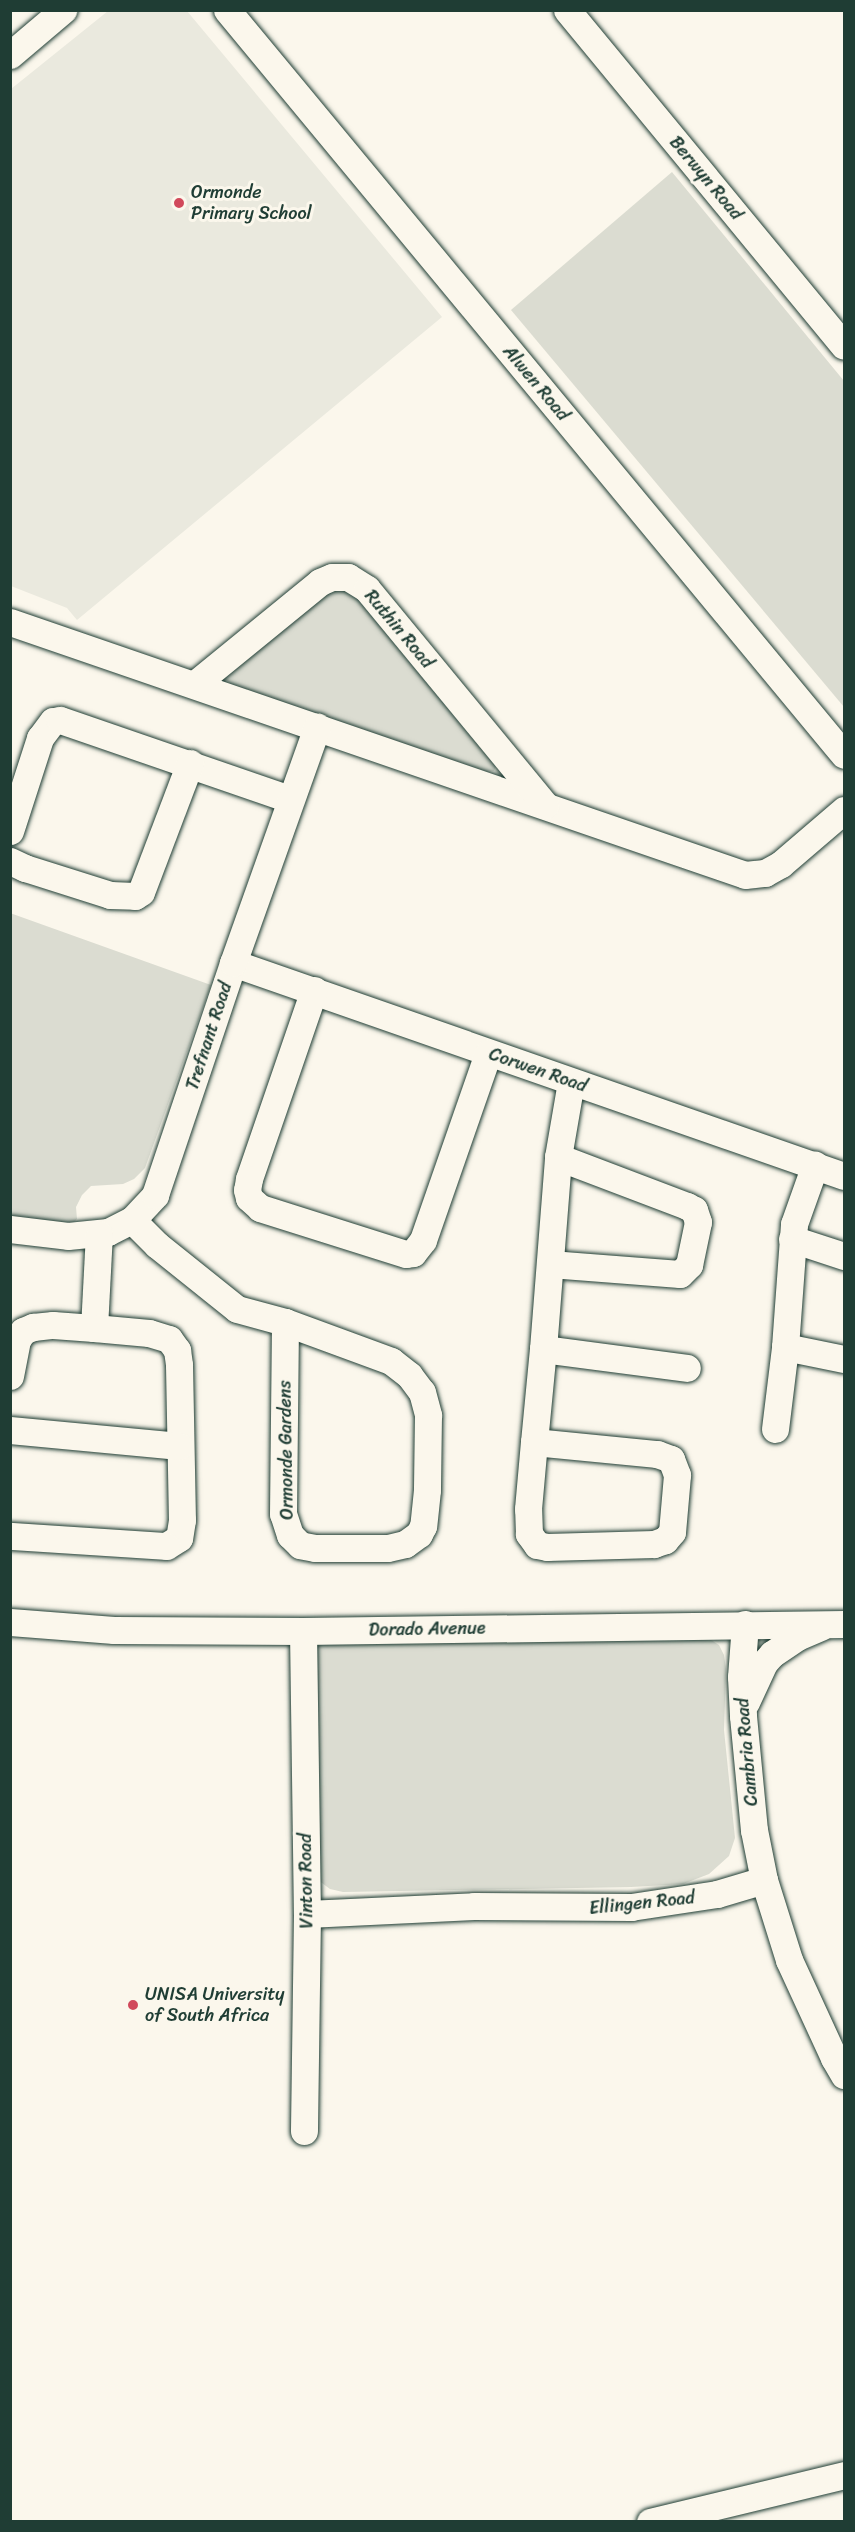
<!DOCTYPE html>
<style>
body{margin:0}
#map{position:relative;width:855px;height:2532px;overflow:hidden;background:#fbf7ec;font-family:Sriracha,sans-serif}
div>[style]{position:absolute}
.built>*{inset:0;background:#eae9de}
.green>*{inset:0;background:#dbdcd1}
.roads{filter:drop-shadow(0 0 2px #1f3d34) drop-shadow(0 0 2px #1f3d34)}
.minor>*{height:27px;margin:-13.5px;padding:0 13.5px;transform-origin:13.5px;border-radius:13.5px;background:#fbf7ec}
.dots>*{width:16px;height:16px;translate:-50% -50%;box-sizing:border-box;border:3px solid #fbf7ec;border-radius:50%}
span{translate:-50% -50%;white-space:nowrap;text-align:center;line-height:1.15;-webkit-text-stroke:6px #fbf7ec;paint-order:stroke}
.street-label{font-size:18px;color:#1f3d34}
.poi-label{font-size:18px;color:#1f3d34}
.left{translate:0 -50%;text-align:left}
.frame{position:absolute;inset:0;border:12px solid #1f3d34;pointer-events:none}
</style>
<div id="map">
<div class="built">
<i style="clip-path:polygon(108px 11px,187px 11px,442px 317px,77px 620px,67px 608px,11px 586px,11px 89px)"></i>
</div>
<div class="green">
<i style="clip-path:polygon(672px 172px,844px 381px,844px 707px,511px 310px)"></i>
<i style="clip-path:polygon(332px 585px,357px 593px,496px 766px,494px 771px,487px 772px,232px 685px,224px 678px)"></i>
<i style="clip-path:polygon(10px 913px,211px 985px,145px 1168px,134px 1179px,123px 1184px,91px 1186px,82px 1195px,76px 1207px,77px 1219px,70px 1226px,11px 1219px)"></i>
<i style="clip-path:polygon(697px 1638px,711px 1640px,719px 1645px,724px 1655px,726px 1669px,724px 1730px,735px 1838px,729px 1856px,709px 1874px,683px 1884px,631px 1887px,343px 1892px,330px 1889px,314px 1877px,316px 1647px,329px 1642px)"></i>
</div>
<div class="roads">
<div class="minor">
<i style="left:227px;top:10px;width:967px;rotate:50.37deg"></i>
<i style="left:567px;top:10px;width:435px;rotate:50.5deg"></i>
<i style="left:10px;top:55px;width:70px;rotate:-40.3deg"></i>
<i style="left:10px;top:622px;width:777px;rotate:18.99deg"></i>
<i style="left:745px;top:875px;width:20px;rotate:-6deg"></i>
<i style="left:765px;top:873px;width:18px;rotate:-29deg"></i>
<i style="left:781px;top:864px;width:83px;rotate:-40.6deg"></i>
<i style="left:195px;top:684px;width:161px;rotate:-39.2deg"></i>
<i style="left:320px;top:582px;width:13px;rotate:-23deg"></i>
<i style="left:332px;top:577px;width:16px"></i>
<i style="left:348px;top:577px;width:22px;rotate:32deg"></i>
<i style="left:367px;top:589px;width:280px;rotate:50.5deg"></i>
<i style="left:10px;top:831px;width:98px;rotate:-72.1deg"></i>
<i style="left:40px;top:738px;width:21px;rotate:-53deg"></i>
<i style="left:53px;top:721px;width:7px;rotate:-8deg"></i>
<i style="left:60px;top:720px;width:243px;rotate:19deg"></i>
<i style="left:10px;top:861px;width:17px;rotate:25deg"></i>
<i style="left:25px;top:868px;width:89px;rotate:17.6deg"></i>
<i style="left:110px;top:895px;width:25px;rotate:2deg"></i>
<i style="left:135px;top:896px;width:7px;rotate:-34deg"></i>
<i style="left:141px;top:892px;width:138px;rotate:-69.2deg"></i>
<i style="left:233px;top:963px;width:647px;rotate:19.22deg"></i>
<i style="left:314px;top:990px;width:200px;rotate:109deg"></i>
<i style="left:249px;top:1179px;width:11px;rotate:100deg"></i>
<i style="left:247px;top:1190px;width:8px;rotate:76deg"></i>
<i style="left:249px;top:1198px;width:15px;rotate:42deg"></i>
<i style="left:260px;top:1208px;width:153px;rotate:17.5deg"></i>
<i style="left:406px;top:1254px;width:7px;rotate:-8deg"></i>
<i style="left:413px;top:1253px;width:16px;rotate:-52deg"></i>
<i style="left:423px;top:1240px;width:198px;rotate:-70.8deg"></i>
<i style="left:132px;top:1220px;width:35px;rotate:45deg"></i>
<i style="left:157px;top:1245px;width:102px;rotate:38.7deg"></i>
<i style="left:237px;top:1309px;width:50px;rotate:15.2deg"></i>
<i style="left:285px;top:1322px;width:113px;rotate:20.2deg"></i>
<i style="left:391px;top:1361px;width:23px;rotate:38deg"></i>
<i style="left:409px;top:1375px;width:21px;rotate:53deg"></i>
<i style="left:422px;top:1392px;width:24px;rotate:75deg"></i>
<i style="left:428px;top:1415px;width:75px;rotate:90.8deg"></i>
<i style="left:427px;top:1490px;width:36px;rotate:96deg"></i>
<i style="left:423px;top:1526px;width:9px;rotate:117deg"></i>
<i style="left:419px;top:1534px;width:17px;rotate:144deg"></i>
<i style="left:405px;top:1544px;width:18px;rotate:167deg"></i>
<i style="left:387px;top:1548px;width:72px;rotate:180deg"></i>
<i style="left:315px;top:1548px;width:15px;rotate:-169deg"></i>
<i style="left:300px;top:1545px;width:14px;rotate:-135deg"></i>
<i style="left:290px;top:1535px;width:22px;rotate:-108deg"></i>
<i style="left:283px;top:1514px;width:192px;rotate:-89.4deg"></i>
<i style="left:10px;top:1229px;width:58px;rotate:6.9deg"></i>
<i style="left:68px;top:1236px;width:40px;rotate:-5.7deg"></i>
<i style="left:108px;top:1232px;width:27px;rotate:-27deg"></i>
<i style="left:132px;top:1220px;width:34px;rotate:-47deg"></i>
<i style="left:155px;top:1195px;width:245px;rotate:-71.4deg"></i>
<i style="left:233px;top:963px;width:251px;rotate:-70.4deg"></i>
<i style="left:792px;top:1239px;width:55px;rotate:18.1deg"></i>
<i style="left:550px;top:1264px;width:130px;rotate:4.4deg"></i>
<i style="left:680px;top:1274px;width:13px;rotate:-45deg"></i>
<i style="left:689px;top:1265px;width:44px;rotate:-78.2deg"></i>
<i style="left:698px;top:1222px;width:13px;rotate:-108deg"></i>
<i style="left:694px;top:1210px;width:8px;rotate:-150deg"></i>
<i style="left:687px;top:1206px;width:138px;rotate:-159.2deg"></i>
<i style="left:94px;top:1328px;width:94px;rotate:-87deg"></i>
<i style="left:785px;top:1347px;width:60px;rotate:11.5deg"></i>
<i style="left:543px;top:1349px;width:145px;rotate:7.5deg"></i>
<i style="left:10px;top:1376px;width:37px;rotate:-79deg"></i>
<i style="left:17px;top:1340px;width:11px;rotate:-56deg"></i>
<i style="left:23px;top:1331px;width:11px;rotate:-22deg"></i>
<i style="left:33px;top:1327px;width:20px;rotate:-6deg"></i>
<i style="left:53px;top:1325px;width:41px;rotate:4.2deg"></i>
<i style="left:94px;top:1328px;width:55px;rotate:5.2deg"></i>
<i style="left:149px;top:1333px;width:21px;rotate:17deg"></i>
<i style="left:169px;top:1339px;width:14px;rotate:54deg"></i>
<i style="left:177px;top:1350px;width:15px;rotate:82deg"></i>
<i style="left:179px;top:1365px;width:155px;rotate:88.9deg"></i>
<i style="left:182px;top:1520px;width:18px;rotate:99deg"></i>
<i style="left:179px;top:1538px;width:15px;rotate:148deg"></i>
<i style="left:166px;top:1546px;width:156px;rotate:-176.3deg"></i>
<i style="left:775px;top:1429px;width:83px;rotate:-83deg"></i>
<i style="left:785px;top:1347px;width:123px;rotate:-85.8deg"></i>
<i style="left:794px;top:1224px;width:63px;rotate:-70.4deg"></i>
<i style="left:10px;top:1430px;width:170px;rotate:5.4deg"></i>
<i style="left:534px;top:1442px;width:124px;rotate:5.6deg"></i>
<i style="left:657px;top:1454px;width:15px;rotate:20deg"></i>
<i style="left:671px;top:1459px;width:17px;rotate:69deg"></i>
<i style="left:677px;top:1475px;width:57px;rotate:95deg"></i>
<i style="left:672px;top:1532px;width:11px;rotate:131deg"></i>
<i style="left:665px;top:1540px;width:12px;rotate:160deg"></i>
<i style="left:654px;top:1544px;width:107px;rotate:178.4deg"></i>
<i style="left:547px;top:1547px;width:10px;rotate:-169deg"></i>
<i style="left:537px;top:1545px;width:14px;rotate:-126deg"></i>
<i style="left:529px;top:1534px;width:25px;rotate:-92deg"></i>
<i style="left:528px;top:1509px;width:67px;rotate:-84.9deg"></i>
<i style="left:534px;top:1442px;width:93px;rotate:-84.5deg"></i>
<i style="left:543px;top:1349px;width:193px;rotate:-85.5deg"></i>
<i style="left:558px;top:1157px;width:76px;rotate:-80.2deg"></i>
<i style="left:10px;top:1622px;width:104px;rotate:4.4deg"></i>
<i style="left:114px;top:1630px;width:189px;rotate:0.3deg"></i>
<i style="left:303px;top:1631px;width:541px;rotate:-0.74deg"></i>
<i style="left:745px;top:1624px;width:53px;rotate:94.3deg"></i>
<i style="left:741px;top:1677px;width:39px;rotate:87deg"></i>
<i style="left:743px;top:1716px;width:115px;rotate:84.5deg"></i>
<i style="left:754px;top:1830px;width:51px;rotate:78.7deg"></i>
<i style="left:764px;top:1880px;width:84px;rotate:72.6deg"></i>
<i style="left:789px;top:1960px;width:108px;rotate:65.3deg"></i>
<i style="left:834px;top:2058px;width:20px;rotate:60deg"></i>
<i style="left:303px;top:1631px;width:283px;rotate:89.2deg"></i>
<i style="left:307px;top:1914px;width:217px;rotate:90.8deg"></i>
<i style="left:746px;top:1702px;width:43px;rotate:-65.2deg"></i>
<i style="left:764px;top:1663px;width:12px;rotate:-48deg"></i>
<i style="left:772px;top:1654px;width:30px;rotate:-34deg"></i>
<i style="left:797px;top:1637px;width:26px;rotate:-23deg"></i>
<i style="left:307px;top:1914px;width:167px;rotate:-2.7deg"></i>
<i style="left:474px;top:1906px;width:157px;rotate:0.4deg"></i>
<i style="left:631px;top:1907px;width:87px;rotate:-8.6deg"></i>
<i style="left:717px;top:1894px;width:49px;rotate:-16.6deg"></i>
<i style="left:650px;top:2522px;width:200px;rotate:-13.6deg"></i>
</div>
</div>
<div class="dots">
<i style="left:179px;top:203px;background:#d1495b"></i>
<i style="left:133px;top:2005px;background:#d1495b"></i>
</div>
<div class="street-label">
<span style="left:706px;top:178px;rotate:50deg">Berwyn Road</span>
<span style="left:536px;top:383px;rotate:50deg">Alwen Road</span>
<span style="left:399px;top:629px;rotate:50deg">Ruthin Road</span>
<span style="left:209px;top:1036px;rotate:-72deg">Trefnant Road</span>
<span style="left:538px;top:1070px;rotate:19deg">Corwen Road</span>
<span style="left:286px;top:1450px;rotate:-91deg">Ormonde Gardens</span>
<span style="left:427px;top:1629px;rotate:-1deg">Dorado Avenue</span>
<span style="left:747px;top:1752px;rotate:-95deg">Cambria Road</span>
<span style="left:306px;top:1881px;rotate:-91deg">Vinton Road</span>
<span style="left:642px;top:1903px;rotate:-6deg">Ellingen Road</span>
</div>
<div class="poi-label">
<span class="left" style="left:191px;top:203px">Ormonde<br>Primary School</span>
<span class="left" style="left:145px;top:2005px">UNISA University<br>of South Africa</span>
</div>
<div class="frame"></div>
</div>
